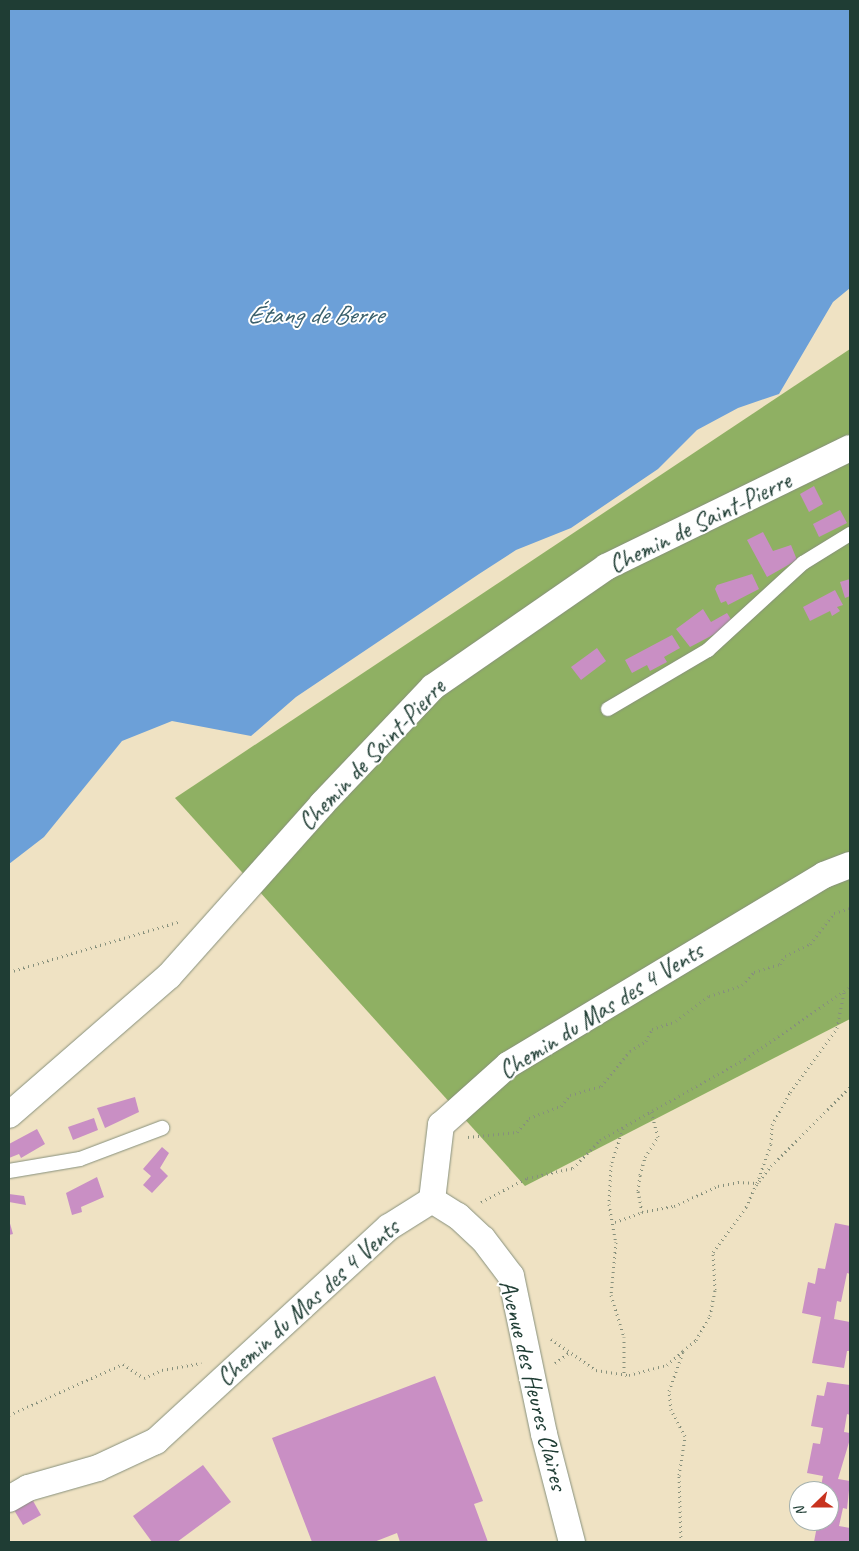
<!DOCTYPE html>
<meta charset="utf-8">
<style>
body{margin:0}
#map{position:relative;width:859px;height:1551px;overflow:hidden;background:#efe2c3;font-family:Caveat,sans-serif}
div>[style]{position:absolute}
.forest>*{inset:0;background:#8fb063}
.water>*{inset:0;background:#6ca0d8}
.building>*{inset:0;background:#c98fc4}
.path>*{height:3px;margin-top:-1.5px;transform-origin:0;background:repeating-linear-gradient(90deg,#87907c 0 1px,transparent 0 5px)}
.roads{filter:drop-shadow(0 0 1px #87907c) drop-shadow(0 0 1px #87907c)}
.lane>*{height:14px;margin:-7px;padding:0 7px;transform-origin:7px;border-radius:7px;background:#fff}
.street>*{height:26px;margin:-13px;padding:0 13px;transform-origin:13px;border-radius:13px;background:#fff}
span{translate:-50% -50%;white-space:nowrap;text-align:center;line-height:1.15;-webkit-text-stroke:4px #fff;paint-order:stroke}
.street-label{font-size:25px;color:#1f3d34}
.water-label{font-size:26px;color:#3a606d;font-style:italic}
.frame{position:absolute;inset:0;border:10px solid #1f3d34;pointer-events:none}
.north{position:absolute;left:789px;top:1481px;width:50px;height:50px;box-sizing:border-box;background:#fff;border:1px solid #a5b1ae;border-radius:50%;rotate:248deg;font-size:14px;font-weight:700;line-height:20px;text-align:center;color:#1f3d34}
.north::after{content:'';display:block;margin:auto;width:18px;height:22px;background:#c8321e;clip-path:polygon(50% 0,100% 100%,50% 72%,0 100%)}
</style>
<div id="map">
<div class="forest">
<i style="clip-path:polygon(850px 349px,850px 1019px,525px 1186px,175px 798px)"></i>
</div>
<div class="water">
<i style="clip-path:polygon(9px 9px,850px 9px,850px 288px,833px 302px,779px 394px,738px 408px,697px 430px,658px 469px,571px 528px,516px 550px,479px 574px,296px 697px,251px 736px,172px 721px,122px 741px,44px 837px,9px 864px)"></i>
</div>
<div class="building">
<i style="clip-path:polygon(814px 486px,823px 504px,809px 512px,800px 494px)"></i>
<i style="clip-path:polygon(840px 510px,847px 523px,819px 537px,813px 524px)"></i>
<i style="clip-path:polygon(763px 532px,773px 551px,791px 545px,797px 560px,767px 577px,747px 540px)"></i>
<i style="clip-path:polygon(752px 574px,759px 589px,728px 605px,726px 601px,721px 603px,715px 589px,717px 585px)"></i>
<i style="clip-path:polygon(850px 579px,850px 596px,845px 598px,840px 582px)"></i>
<i style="clip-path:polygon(835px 590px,843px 605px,837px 607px,840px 611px,832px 616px,830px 611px,810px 621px,803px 607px)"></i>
<i style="clip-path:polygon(703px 609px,711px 622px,727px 613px,734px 624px,690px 647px,676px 629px)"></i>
<i style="clip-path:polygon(672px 635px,680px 648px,664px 657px,667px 662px,650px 671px,647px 665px,632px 673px,625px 660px)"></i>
<i style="clip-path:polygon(597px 648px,606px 661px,581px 680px,571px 667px)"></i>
<i style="clip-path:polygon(135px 1097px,139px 1112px,105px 1128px,97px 1108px)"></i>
<i style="clip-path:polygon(94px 1118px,98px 1130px,73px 1140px,68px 1127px)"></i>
<i style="clip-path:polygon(37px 1129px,45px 1144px,21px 1158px,19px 1154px,9px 1158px,9px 1144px)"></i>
<i style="clip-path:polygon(162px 1147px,169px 1153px,160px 1168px,168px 1176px,152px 1193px,143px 1185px,151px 1176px,143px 1169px)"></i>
<i style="clip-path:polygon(97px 1177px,104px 1197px,81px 1207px,82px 1212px,72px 1215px,66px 1193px)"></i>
<i style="clip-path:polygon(9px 1194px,24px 1196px,26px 1205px,9px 1202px)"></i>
<i style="clip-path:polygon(9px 1220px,13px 1234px,9px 1235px)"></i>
<i style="clip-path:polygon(835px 1223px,850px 1226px,850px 1274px,847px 1273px,841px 1302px,837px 1301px,834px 1319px,850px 1322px,850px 1351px,847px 1351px,844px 1368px,812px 1363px,821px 1317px,802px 1313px,808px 1282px,815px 1284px,818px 1268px,825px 1269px)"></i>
<i style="clip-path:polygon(435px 1376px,483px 1501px,474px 1504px,488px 1542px,400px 1542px,397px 1533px,374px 1542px,312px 1542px,272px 1438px)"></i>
<i style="clip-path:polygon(827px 1382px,850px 1385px,850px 1415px,847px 1414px,844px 1432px,850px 1433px,850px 1439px,838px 1479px,850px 1481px,847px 1509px,843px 1508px,839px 1526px,850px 1528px,850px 1542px,814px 1542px,818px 1521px,829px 1521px,829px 1491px,820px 1491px,823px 1476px,807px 1473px,813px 1443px,820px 1444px,823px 1428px,811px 1426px,817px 1395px,824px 1396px)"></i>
<i style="clip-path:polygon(203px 1465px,231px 1502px,177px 1542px,152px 1542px,133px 1516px)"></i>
<i style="clip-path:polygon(32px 1499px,41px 1515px,23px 1525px,14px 1510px)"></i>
</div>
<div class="path">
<i style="left:9px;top:972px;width:179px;rotate:-16.5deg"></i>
<i style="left:623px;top:1128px;width:39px;rotate:108deg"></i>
<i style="left:611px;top:1165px;width:39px;rotate:93deg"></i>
<i style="left:609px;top:1204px;width:39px;rotate:80deg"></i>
<i style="left:616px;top:1242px;width:53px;rotate:95.4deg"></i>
<i style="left:611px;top:1295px;width:44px;rotate:72.8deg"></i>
<i style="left:624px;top:1337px;width:37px;rotate:90deg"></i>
<i style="left:468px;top:1137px;width:49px;rotate:-5.8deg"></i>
<i style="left:517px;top:1132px;width:18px;rotate:-49deg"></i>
<i style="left:529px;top:1118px;width:34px;rotate:-21deg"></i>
<i style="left:561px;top:1106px;width:14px;rotate:-51deg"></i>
<i style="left:570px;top:1095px;width:32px;rotate:-16deg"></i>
<i style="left:601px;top:1086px;width:45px;rotate:-50.4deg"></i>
<i style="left:630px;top:1051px;width:19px;rotate:-32deg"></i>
<i style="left:646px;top:1041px;width:13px;rotate:-63deg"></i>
<i style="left:652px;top:1029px;width:25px;rotate:-18deg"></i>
<i style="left:676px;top:1021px;width:41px;rotate:-37.1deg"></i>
<i style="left:709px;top:996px;width:35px;rotate:-18deg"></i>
<i style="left:742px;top:985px;width:18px;rotate:-47deg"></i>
<i style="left:754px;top:972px;width:27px;rotate:-17deg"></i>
<i style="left:780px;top:964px;width:9px;rotate:-58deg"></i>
<i style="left:785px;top:956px;width:28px;rotate:-26deg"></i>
<i style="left:810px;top:944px;width:39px;rotate:-52deg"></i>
<i style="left:834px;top:913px;width:17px;rotate:-17deg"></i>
<i style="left:481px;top:1202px;width:52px;rotate:-27.6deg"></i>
<i style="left:527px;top:1178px;width:47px;rotate:-12.3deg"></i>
<i style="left:573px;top:1168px;width:39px;rotate:-46deg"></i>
<i style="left:600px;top:1140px;width:166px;rotate:-29.2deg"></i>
<i style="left:745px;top:1059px;width:127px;rotate:-34.4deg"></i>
<i style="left:642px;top:1212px;width:21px;rotate:-101deg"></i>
<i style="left:638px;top:1191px;width:16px;rotate:-83deg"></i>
<i style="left:640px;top:1175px;width:19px;rotate:-74deg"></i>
<i style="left:645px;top:1157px;width:24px;rotate:-57deg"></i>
<i style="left:658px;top:1137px;width:27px;rotate:-105deg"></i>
<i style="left:615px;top:1222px;width:29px;rotate:-20deg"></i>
<i style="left:642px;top:1212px;width:33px;rotate:-11deg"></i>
<i style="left:674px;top:1206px;width:48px;rotate:-24.4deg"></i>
<i style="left:718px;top:1186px;width:20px;rotate:-11deg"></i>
<i style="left:738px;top:1182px;width:19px;rotate:3deg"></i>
<i style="left:757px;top:1183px;width:41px;rotate:-70.3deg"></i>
<i style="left:771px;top:1144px;width:19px;rotate:-87deg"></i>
<i style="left:772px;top:1125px;width:38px;rotate:-61deg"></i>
<i style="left:790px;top:1092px;width:79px;rotate:-53.7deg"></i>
<i style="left:837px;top:1028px;width:38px;rotate:-79deg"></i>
<i style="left:551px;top:1339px;width:55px;rotate:34.6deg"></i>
<i style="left:596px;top:1370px;width:33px;rotate:9deg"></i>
<i style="left:629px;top:1375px;width:39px;rotate:-15deg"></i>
<i style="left:667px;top:1365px;width:21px;rotate:-41deg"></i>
<i style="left:683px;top:1351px;width:17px;rotate:-40deg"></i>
<i style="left:696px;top:1340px;width:28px;rotate:-60deg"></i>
<i style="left:710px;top:1316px;width:26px;rotate:-79deg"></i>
<i style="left:715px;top:1290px;width:38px;rotate:-93deg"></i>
<i style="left:713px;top:1252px;width:56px;rotate:-53.7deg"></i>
<i style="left:746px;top:1207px;width:24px;rotate:-66deg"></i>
<i style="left:756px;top:1185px;width:24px;rotate:-52deg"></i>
<i style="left:771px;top:1166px;width:112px;rotate:-45deg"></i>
<i style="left:555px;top:1363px;width:17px;rotate:-36deg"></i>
<i style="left:9px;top:1415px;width:125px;rotate:-24.1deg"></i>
<i style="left:123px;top:1364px;width:25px;rotate:34deg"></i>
<i style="left:144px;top:1378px;width:20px;rotate:-24deg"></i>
<i style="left:162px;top:1370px;width:40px;rotate:-10deg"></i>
<i style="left:681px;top:1542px;width:67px;rotate:-91.7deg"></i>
<i style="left:679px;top:1475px;width:39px;rotate:-81deg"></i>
<i style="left:685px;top:1436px;width:30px;rotate:-118deg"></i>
<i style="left:671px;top:1410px;width:19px;rotate:-96deg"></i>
<i style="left:669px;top:1391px;width:41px;rotate:-70.3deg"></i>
</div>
<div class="roads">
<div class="lane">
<i style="left:608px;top:709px;width:116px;rotate:-30.5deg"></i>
<i style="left:708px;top:650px;width:129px;rotate:-42.5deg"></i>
<i style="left:803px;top:563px;width:55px;rotate:-31.7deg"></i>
<i style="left:9px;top:1171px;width:72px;rotate:-9.6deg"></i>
<i style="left:80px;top:1159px;width:88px;rotate:-20.7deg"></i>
</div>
<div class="street">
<i style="left:9px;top:1115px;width:212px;rotate:-41deg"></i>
<i style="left:169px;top:976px;width:230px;rotate:-48.3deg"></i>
<i style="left:322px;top:804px;width:161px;rotate:-46.5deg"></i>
<i style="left:433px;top:687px;width:211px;rotate:-34.7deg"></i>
<i style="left:606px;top:567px;width:271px;rotate:-26deg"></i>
<i style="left:432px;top:1200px;width:76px;rotate:-83.2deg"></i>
<i style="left:441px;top:1125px;width:90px;rotate:-41.8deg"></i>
<i style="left:508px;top:1065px;width:369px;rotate:-31deg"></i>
<i style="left:824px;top:875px;width:28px;rotate:-21deg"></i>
<i style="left:432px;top:1200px;width:31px;rotate:32deg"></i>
<i style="left:458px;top:1216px;width:34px;rotate:43deg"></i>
<i style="left:483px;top:1239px;width:46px;rotate:52.9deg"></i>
<i style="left:511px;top:1276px;width:161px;rotate:78.2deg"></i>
<i style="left:544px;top:1434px;width:112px;rotate:75.5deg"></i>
<i style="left:9px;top:1499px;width:22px;rotate:-30deg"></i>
<i style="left:28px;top:1488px;width:73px;rotate:-15.9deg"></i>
<i style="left:98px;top:1468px;width:64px;rotate:-25deg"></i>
<i style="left:156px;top:1441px;width:316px;rotate:-42.6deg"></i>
<i style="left:389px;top:1227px;width:51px;rotate:-32.1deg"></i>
</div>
</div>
<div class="street-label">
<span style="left:700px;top:523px;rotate:-26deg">Chemin de Saint-Pierre</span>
<span style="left:372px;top:755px;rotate:-46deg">Chemin de Saint-Pierre</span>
<span style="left:601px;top:1011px;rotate:-32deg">Chemin du Mas des 4 Vents</span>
<span style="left:308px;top:1303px;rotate:-42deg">Chemin du Mas des 4 Vents</span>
<span style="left:533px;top:1385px;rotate:76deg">Avenue des Heures Claires</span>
</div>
<div class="water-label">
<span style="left:315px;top:315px">Étang de Berre</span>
</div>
<div class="frame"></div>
<div class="north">N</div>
</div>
